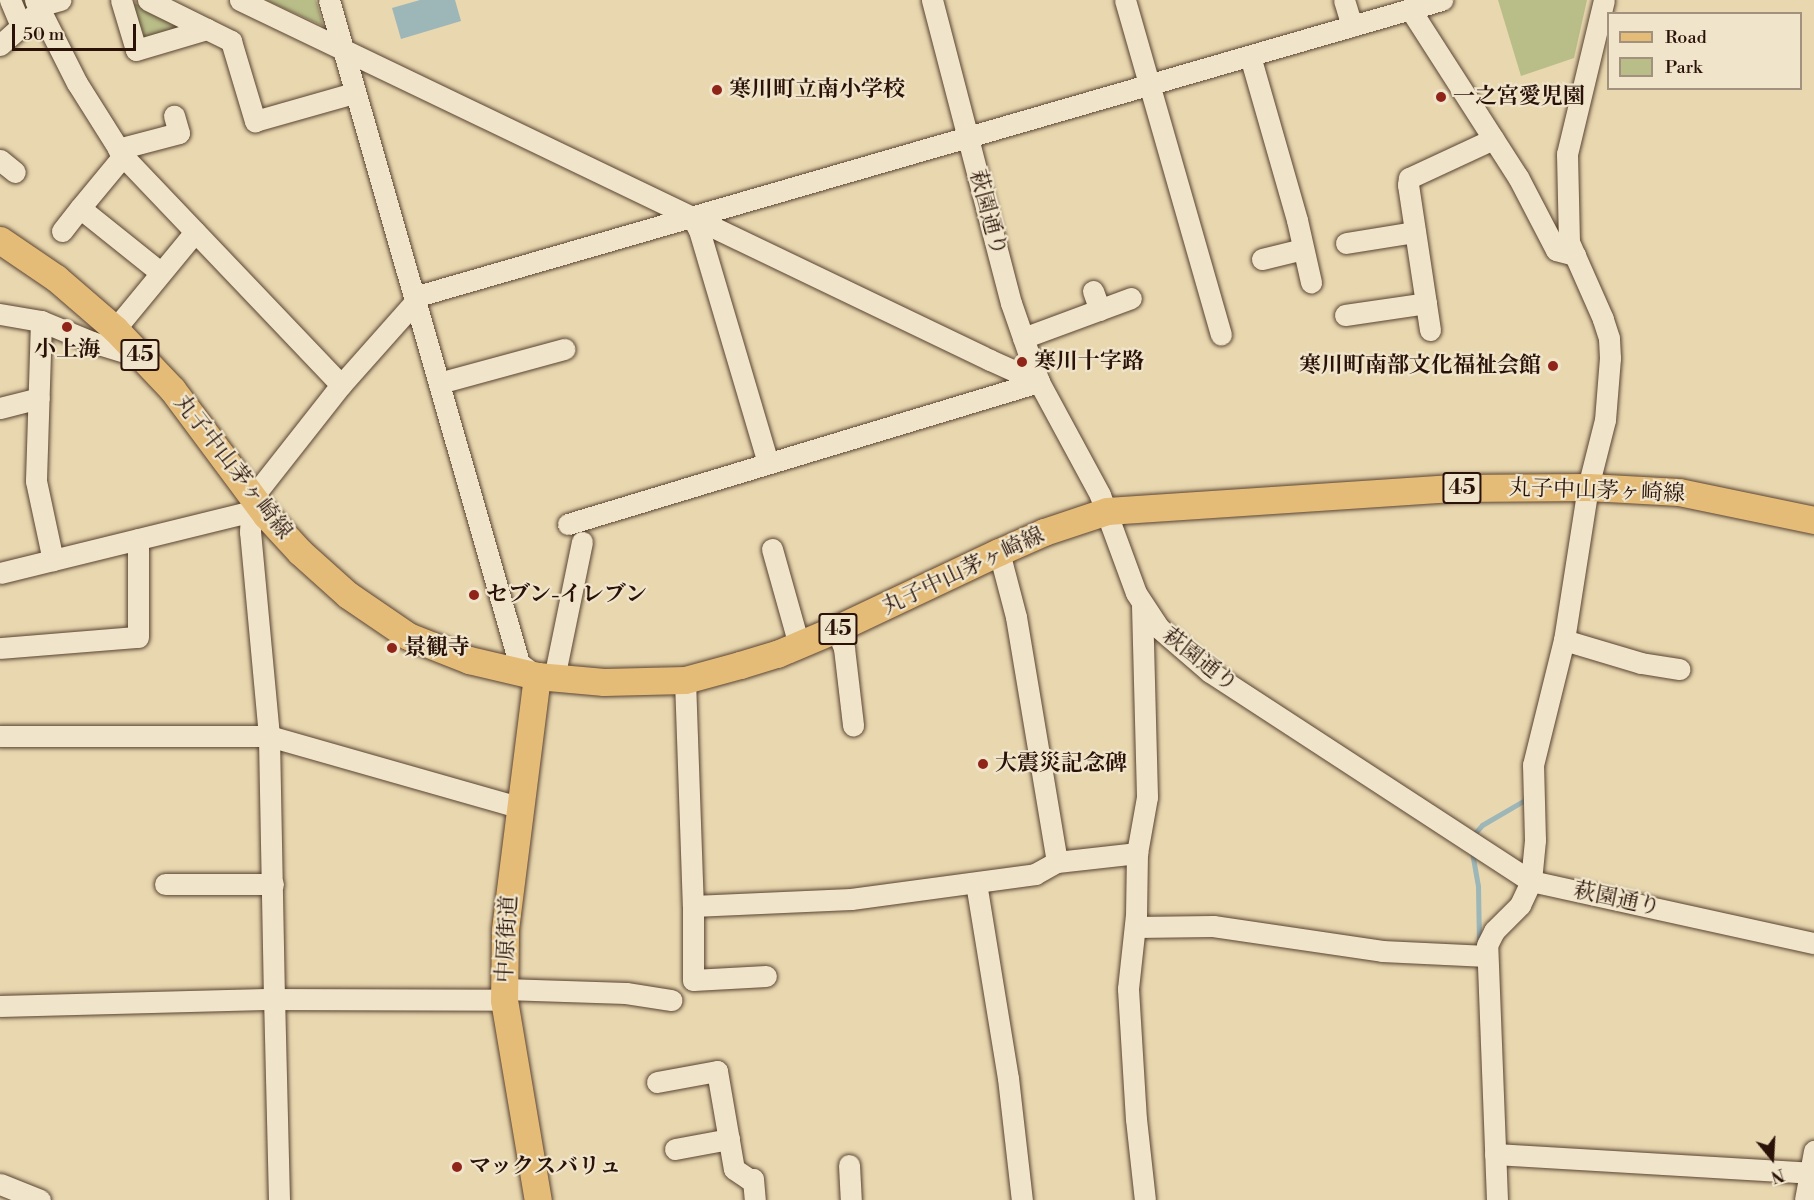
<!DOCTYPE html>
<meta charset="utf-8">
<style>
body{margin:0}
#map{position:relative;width:1814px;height:1200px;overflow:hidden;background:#e8d7af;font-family:"Libre Bodoni","Noto Serif JP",serif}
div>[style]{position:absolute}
.green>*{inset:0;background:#b9bd88}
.water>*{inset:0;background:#9db6b7}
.stream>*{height:5px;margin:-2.5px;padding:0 2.5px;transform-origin:2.5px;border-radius:2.5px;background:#9db6b7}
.roads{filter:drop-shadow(0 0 2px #5a4332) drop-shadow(0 0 2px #5a4332)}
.minor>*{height:21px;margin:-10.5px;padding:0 10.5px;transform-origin:10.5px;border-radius:10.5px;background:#f0e5cb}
.major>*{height:27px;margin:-13.5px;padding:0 13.5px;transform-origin:13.5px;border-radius:13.5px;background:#e4bc78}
.dots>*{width:16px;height:16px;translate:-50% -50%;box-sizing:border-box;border:3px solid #f0e5cb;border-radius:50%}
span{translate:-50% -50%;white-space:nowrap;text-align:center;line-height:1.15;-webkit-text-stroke:4.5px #f0e5cb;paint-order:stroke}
.shield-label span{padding:2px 4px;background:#f0e5cb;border:2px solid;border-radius:4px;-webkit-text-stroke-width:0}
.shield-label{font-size:21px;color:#2a1209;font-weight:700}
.poi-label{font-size:22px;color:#2a1209;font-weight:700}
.left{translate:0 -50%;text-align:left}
.right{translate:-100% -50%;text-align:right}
.street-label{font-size:22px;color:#2a1209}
.legend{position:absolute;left:1607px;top:12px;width:195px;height:78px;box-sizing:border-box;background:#f0e5cb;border:2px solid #a1917d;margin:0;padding:8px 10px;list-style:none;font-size:18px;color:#2a1209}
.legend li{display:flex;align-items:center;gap:12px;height:30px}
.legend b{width:30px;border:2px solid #a1917d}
.north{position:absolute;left:1742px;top:1128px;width:60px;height:60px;-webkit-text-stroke:4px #f0e5cb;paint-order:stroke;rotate:162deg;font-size:16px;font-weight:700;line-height:24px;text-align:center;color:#2a1209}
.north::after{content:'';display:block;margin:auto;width:21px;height:27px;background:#2a1209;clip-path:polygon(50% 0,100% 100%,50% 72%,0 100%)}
.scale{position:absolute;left:12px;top:24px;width:124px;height:27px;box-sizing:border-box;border:3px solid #2a1209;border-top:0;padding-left:8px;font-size:18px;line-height:21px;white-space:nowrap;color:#2a1209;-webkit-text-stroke:4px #f0e5cb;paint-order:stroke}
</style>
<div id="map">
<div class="green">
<i style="clip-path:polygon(266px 0,316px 0,323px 26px)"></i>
<i style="clip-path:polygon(1498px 0,1587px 0,1574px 58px,1521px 76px)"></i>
<i style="clip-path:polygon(132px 2px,183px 28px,145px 39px)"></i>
</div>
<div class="water">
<i style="clip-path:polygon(420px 0,455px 0,461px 21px,401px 39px,392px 8px)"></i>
</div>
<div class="stream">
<i style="left:1474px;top:834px;width:12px;rotate:-48deg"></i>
<i style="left:1482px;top:825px;width:50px;rotate:-30.2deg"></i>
<i style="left:1525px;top:800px;width:3px;rotate:-90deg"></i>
<i style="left:1472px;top:852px;width:35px;rotate:80deg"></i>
<i style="left:1478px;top:886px;width:56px;rotate:89deg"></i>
</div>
<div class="roads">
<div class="minor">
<i style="left:10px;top:0;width:28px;rotate:67deg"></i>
<i style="left:35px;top:0;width:93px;rotate:63.2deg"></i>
<i style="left:77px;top:83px;width:86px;rotate:57.8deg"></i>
<i style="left:123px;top:156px;width:316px;rotate:46.4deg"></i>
<i style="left:121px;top:0;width:52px;rotate:73.3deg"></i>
<i style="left:136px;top:50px;width:74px;rotate:-16.5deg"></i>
<i style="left:148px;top:0;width:93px;rotate:26.3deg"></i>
<i style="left:231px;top:41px;width:84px;rotate:73.3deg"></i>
<i style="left:255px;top:121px;width:103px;rotate:-15.8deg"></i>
<i style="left:240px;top:0;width:832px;rotate:25.64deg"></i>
<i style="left:990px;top:360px;width:54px;rotate:24.2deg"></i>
<i style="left:329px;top:0;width:690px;rotate:74.01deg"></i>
<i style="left:519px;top:663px;width:21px;rotate:37deg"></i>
<i style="left:932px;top:0;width:313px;rotate:75.4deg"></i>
<i style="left:1011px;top:303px;width:58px;rotate:70.9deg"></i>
<i style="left:1030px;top:358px;width:26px;rotate:69deg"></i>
<i style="left:1039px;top:382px;width:128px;rotate:61.6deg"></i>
<i style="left:1100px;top:495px;width:104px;rotate:69.8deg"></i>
<i style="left:1136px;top:593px;width:42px;rotate:56.7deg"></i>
<i style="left:1159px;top:628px;width:67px;rotate:40.8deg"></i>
<i style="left:1210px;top:672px;width:383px;rotate:33.1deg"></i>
<i style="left:1531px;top:881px;width:290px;rotate:12.4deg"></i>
<i style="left:1125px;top:0;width:348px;rotate:74deg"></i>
<i style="left:1344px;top:0;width:27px;rotate:73deg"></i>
<i style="left:1410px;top:9px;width:200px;rotate:57.3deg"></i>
<i style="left:1518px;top:177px;width:82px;rotate:62.5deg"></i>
<i style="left:1556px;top:250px;width:20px;rotate:15deg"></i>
<i style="left:0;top:45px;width:62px;rotate:-41.7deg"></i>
<i style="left:46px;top:4px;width:15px;rotate:-16deg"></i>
<i style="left:1250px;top:56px;width:171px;rotate:74deg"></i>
<i style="left:1297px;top:220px;width:64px;rotate:77.3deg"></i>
<i style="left:118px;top:149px;width:63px;rotate:-14.7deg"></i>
<i style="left:179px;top:133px;width:18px;rotate:-106deg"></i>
<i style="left:123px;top:156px;width:67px;rotate:129.6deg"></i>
<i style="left:80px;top:208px;width:102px;rotate:38.7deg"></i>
<i style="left:0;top:160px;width:19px;rotate:39deg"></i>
<i style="left:692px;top:217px;width:15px;rotate:62deg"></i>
<i style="left:699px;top:230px;width:243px;rotate:73.5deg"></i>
<i style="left:62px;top:231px;width:29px;rotate:-52deg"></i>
<i style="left:1346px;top:243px;width:70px;rotate:-9.1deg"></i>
<i style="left:1262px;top:259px;width:42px;rotate:-13.7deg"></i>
<i style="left:1093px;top:291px;width:20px;rotate:70deg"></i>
<i style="left:0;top:314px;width:42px;rotate:9.7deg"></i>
<i style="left:41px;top:321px;width:55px;rotate:22.4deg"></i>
<i style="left:92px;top:342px;width:51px;rotate:17deg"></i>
<i style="left:1345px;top:315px;width:82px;rotate:-8.4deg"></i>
<i style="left:41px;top:321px;width:160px;rotate:91.8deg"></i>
<i style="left:36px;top:481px;width:81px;rotate:77.9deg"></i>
<i style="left:115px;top:329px;width:126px;rotate:-50.5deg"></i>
<i style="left:1430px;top:330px;width:147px;rotate:-98.6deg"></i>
<i style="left:1408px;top:185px;width:7px;rotate:-82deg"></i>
<i style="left:1409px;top:178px;width:93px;rotate:-24.9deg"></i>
<i style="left:1023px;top:338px;width:115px;rotate:-20.3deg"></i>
<i style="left:439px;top:383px;width:130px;rotate:-15.2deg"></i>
<i style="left:0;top:408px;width:40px;rotate:-14.4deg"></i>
<i style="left:568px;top:524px;width:492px;rotate:-16.8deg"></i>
<i style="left:772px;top:549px;width:100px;rotate:74.3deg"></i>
<i style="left:999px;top:552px;width:67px;rotate:75.3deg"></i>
<i style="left:1016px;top:617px;width:248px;rotate:80.5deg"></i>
<i style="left:0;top:573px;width:260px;rotate:-13.8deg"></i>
<i style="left:1142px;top:605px;width:192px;rotate:88.5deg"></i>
<i style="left:1147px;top:797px;width:57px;rotate:100.1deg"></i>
<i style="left:1137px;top:853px;width:62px;rotate:90.9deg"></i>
<i style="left:1136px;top:915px;width:74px;rotate:96.2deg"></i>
<i style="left:1128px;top:989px;width:130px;rotate:86.5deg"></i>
<i style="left:1136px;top:1119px;width:81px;rotate:83.7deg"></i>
<i style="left:836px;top:629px;width:21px;rotate:67deg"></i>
<i style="left:844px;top:648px;width:78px;rotate:83.3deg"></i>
<i style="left:1564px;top:640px;width:80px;rotate:16.6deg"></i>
<i style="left:1641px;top:663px;width:39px;rotate:9deg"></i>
<i style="left:0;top:648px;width:138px;rotate:-4.6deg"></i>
<i style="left:138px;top:637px;width:98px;rotate:-90deg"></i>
<i style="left:554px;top:678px;width:139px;rotate:-78.4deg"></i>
<i style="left:685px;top:680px;width:226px;rotate:88deg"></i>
<i style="left:693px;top:906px;width:74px;rotate:90deg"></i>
<i style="left:693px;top:980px;width:73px;rotate:-3.1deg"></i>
<i style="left:0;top:736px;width:269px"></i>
<i style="left:269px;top:736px;width:260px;rotate:15.9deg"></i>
<i style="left:976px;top:883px;width:198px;rotate:80.7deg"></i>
<i style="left:1008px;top:1078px;width:123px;rotate:83.5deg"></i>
<i style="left:165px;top:884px;width:108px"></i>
<i style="left:693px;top:906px;width:158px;rotate:-2.5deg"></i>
<i style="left:851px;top:899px;width:186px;rotate:-7.7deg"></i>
<i style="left:1035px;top:874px;width:25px;rotate:-29deg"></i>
<i style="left:1057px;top:862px;width:81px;rotate:-6.4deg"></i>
<i style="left:1135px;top:927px;width:78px;rotate:-0.7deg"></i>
<i style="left:1213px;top:926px;width:171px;rotate:8.4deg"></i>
<i style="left:1382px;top:951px;width:105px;rotate:2.7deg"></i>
<i style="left:504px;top:989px;width:122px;rotate:1.9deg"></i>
<i style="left:626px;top:993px;width:46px;rotate:8.8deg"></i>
<i style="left:0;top:1006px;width:274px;rotate:-1.5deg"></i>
<i style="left:274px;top:999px;width:263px;rotate:-91.1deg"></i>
<i style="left:269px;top:736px;width:205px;rotate:-95.3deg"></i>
<i style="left:250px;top:532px;width:34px;rotate:-87deg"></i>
<i style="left:252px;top:498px;width:144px;rotate:-51.8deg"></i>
<i style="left:341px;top:385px;width:120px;rotate:-48.4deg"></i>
<i style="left:421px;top:295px;width:1063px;rotate:-16.12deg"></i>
<i style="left:657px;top:1082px;width:61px;rotate:-10.4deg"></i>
<i style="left:717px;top:1071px;width:99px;rotate:80.2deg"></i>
<i style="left:734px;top:1169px;width:18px;rotate:34deg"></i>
<i style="left:749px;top:1179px;width:4px"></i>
<i style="left:753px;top:1179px;width:21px;rotate:85deg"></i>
<i style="left:675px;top:1149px;width:55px;rotate:-10.5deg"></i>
<i style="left:1495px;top:1154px;width:320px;rotate:3.4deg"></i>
<i style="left:849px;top:1165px;width:35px;rotate:87deg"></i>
<i style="left:0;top:1184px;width:43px;rotate:21.8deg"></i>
<i style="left:279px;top:1200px;width:201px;rotate:-91.4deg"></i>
<i style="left:274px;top:999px;width:230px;rotate:0.2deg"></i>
<i style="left:1497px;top:1200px;width:255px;rotate:-92.2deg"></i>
<i style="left:1487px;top:945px;width:16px;rotate:-63deg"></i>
<i style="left:1494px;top:931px;width:37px;rotate:-45deg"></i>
<i style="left:1520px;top:905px;width:26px;rotate:-65deg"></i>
<i style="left:1531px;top:881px;width:41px;rotate:-84.4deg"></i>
<i style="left:1535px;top:840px;width:75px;rotate:-91.5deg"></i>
<i style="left:1533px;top:765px;width:129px;rotate:-76.1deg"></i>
<i style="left:1564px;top:640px;width:155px;rotate:-81.1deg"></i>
<i style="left:1588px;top:487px;width:69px;rotate:-75.8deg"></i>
<i style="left:1605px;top:420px;width:62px;rotate:-85.4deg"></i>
<i style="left:1610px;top:358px;width:20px;rotate:-93deg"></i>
<i style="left:1609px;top:338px;width:20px;rotate:-108deg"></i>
<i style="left:1603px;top:319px;width:84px;rotate:-113.8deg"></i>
<i style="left:1569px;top:242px;width:88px;rotate:-91.3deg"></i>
<i style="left:1567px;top:154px;width:158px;rotate:-76.5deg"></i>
<i style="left:1805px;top:1200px;width:50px;rotate:-79.6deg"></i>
</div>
<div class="major">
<i style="left:0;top:240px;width:68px;rotate:34.2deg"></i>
<i style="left:56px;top:278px;width:78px;rotate:40.8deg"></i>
<i style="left:115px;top:329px;width:83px;rotate:46.5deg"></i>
<i style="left:172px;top:389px;width:157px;rotate:53.3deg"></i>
<i style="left:266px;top:515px;width:50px;rotate:47.4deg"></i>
<i style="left:300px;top:552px;width:64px;rotate:41.9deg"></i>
<i style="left:348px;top:595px;width:73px;rotate:34.3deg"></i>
<i style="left:408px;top:636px;width:66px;rotate:21.5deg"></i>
<i style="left:469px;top:660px;width:70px;rotate:13.2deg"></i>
<i style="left:537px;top:676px;width:67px;rotate:5.1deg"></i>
<i style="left:604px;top:682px;width:81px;rotate:-1.4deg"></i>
<i style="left:685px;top:680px;width:57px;rotate:-15.3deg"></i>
<i style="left:740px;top:665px;width:39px;rotate:-17deg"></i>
<i style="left:777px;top:654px;width:64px;rotate:-23deg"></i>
<i style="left:836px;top:629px;width:180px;rotate:-25.3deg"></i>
<i style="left:999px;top:552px;width:49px;rotate:-24deg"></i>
<i style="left:1044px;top:532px;width:66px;rotate:-18.4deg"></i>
<i style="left:1107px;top:511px;width:350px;rotate:-3.8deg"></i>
<i style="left:1456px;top:488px;width:132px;rotate:-0.4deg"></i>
<i style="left:1588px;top:487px;width:91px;rotate:3.1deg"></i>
<i style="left:1679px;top:492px;width:138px;rotate:11.7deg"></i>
<i style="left:537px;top:676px;width:257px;rotate:97.2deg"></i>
<i style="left:505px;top:931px;width:69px;rotate:90.8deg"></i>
<i style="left:504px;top:1000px;width:203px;rotate:80.4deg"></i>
</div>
</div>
<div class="dots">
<i style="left:717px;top:90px;background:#8f2418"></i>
<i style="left:1441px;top:97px;background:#8f2418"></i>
<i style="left:67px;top:327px;background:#8f2418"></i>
<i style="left:1022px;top:362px;background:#8f2418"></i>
<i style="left:1553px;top:366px;background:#8f2418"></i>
<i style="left:474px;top:595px;background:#8f2418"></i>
<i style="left:392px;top:648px;background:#8f2418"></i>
<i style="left:983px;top:764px;background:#8f2418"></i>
<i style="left:457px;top:1167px;background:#8f2418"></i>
</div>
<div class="shield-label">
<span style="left:140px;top:355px">45</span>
<span style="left:1462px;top:488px">45</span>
<span style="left:838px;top:629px">45</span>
</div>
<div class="poi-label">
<span class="left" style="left:729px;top:90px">寒川町立南小学校</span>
<span class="left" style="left:1453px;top:97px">一之宮愛児園</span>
<span style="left:67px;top:350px">小上海</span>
<span class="left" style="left:1034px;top:362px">寒川十字路</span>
<span class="right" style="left:1541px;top:366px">寒川町南部文化福祉会館</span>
<span class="left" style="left:486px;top:595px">セブン-イレブン</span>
<span class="left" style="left:404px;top:648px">景観寺</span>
<span class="left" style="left:995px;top:764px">大震災記念碑</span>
<span class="left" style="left:469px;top:1167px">マックスバリュ</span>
</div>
<div class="street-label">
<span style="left:988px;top:213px;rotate:75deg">萩園通り</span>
<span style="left:233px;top:467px;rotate:52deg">丸子中山茅ヶ崎線</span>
<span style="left:1597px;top:491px;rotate:2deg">丸子中山茅ヶ崎線</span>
<span style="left:963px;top:571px;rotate:-25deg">丸子中山茅ヶ崎線</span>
<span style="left:1200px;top:660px;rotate:38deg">萩園通り</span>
<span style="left:1617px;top:899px;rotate:12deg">萩園通り</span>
<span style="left:507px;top:939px;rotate:-87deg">中原街道</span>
</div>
<ul class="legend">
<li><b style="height:8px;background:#e4bc78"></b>Road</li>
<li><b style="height:16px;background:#b9bd88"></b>Park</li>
</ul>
<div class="north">N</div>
<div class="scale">50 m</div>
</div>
